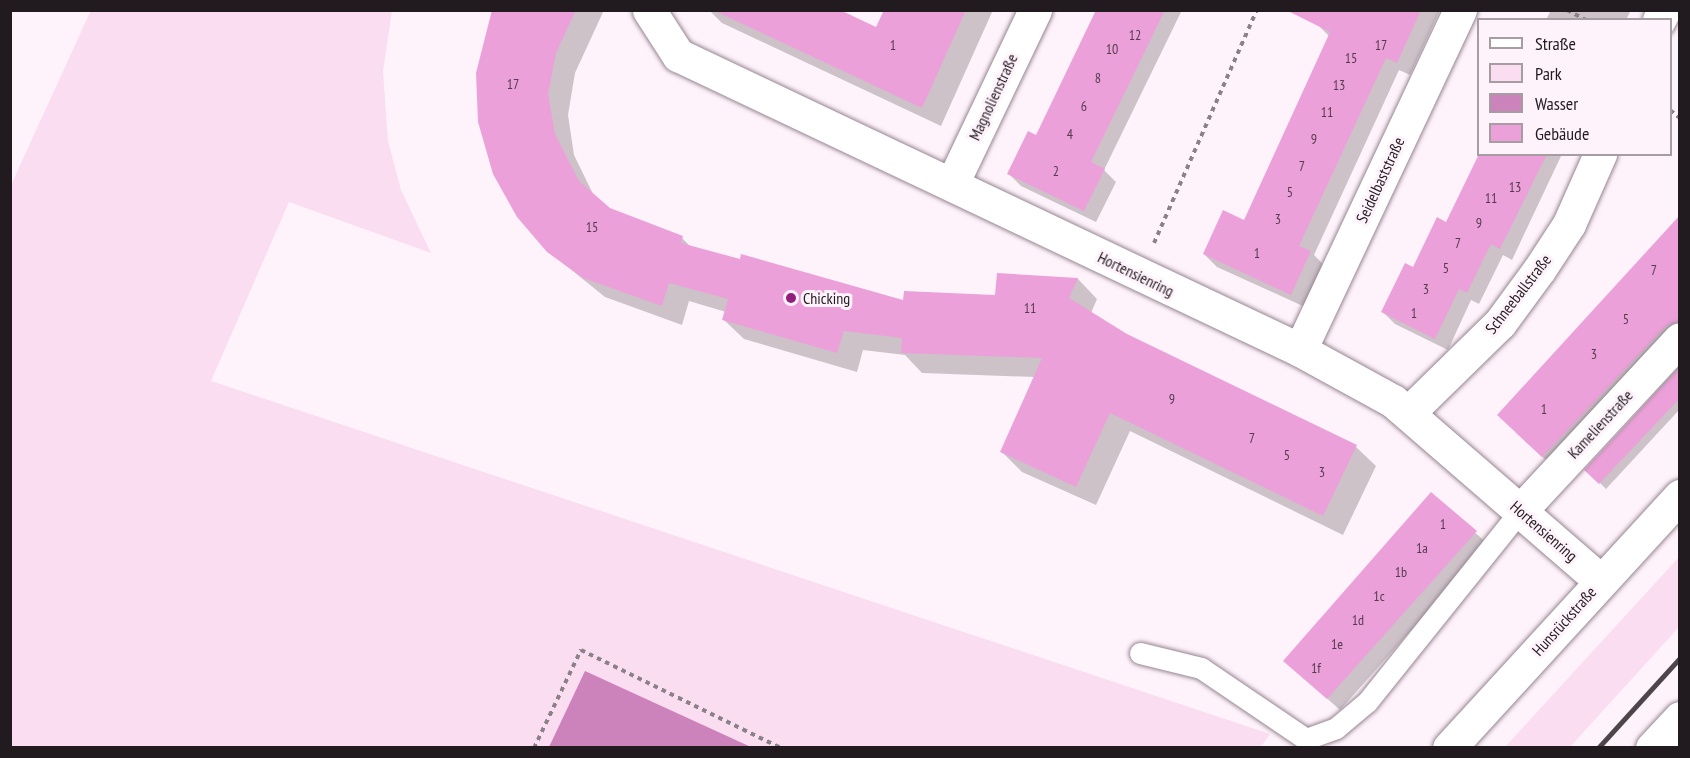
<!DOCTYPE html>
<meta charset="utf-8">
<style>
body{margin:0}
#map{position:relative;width:1690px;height:758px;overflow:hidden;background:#fff3fb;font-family:"PT Sans Narrow",sans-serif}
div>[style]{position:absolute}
.green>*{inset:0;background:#fbddf2}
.water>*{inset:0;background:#cc82ba}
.shadow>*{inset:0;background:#0003}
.building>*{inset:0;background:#eca0d9}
.path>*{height:4px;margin-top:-2px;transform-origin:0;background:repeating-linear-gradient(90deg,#8b8288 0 4.5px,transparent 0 9px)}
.roads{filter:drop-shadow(0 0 2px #968692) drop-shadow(0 0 2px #968692)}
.service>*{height:21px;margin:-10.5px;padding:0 10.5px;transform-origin:10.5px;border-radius:10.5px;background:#fff}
.minor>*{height:33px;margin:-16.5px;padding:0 16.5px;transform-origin:16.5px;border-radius:16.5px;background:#fff}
.secondary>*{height:33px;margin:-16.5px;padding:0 16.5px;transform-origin:16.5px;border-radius:16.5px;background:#fff}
.rail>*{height:4.5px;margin:-2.25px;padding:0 2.25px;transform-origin:2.25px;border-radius:2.25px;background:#4d454a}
.dots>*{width:16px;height:16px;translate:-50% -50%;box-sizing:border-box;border:3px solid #fff3fb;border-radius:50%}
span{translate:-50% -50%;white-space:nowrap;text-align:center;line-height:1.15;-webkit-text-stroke:6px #fff3fb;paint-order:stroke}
.number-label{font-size:14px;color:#543c4e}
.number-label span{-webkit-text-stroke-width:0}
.street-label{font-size:16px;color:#211b1f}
.poi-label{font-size:16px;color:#211b1f}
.left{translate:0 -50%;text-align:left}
.frame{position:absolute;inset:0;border:12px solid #211b1f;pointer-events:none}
.legend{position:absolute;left:1477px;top:18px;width:195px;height:138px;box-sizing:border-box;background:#fff3fb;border:2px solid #a69da3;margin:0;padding:8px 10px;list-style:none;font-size:18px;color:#211b1f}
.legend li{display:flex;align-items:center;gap:12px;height:30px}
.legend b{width:30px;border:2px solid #a69da3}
</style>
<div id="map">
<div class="green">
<i style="clip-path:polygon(91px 10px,392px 11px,383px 71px,388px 141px,401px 190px,431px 253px,289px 202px,211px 381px,1270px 734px,1260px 748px,11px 748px,11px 185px)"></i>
<i style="clip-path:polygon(1679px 557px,1679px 627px,1570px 747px,1505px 747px)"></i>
</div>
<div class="water">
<i style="clip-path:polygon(585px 671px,751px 747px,549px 747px)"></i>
</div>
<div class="shadow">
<i style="clip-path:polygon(494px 10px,604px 10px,575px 73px,568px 115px,574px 155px,595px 198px,609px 210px,682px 238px,691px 247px,905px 302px,997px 297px,998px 275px,1078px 279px,1097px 299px,1091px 313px,1126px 335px,1356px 447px,1376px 466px,1343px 535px,1130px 431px,1096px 505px,1022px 472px,1002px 452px,1035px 377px,922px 373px,905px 355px,863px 350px,857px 372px,744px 339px,724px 320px,726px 312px,689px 301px,682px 325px,605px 297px,548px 251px,478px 74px)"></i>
<i style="clip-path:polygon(709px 10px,838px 10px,877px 29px,885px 10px,993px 10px,941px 126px,722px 23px)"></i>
<i style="clip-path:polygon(1098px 10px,1182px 10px,1104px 170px,1116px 182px,1096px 222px,1021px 186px,1009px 174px,1036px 137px)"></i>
<i style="clip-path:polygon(1324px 10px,1440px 10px,1410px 75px,1399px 70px,1314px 255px,1324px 265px,1305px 307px,1217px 267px,1204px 254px,1244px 222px,1329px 36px,1318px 25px)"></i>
<i style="clip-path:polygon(1551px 10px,1631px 10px,1626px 20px,1546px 20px)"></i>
<i style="clip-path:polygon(1480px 154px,1562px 154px,1512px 260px,1503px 255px,1479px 304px,1471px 300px,1448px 350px,1395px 324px,1383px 312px,1447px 224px)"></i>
<i style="clip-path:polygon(1680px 217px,1680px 351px,1559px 472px,1515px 432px)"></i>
<i style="clip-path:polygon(1680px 365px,1680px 409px,1606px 489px,1586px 469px)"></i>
<i style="clip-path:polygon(1431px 494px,1488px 544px,1340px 710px,1285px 661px)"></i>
</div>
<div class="building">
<i style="clip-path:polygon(492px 10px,576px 10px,556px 53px,548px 94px,555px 134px,579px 181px,610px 208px,683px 236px,681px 243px,740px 259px,741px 254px,903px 300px,904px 291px,995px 295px,997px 273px,1078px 278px,1069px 298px,1127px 334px,1357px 445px,1323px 516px,1110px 413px,1076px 487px,1000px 452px,1042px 358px,901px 353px,902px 338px,844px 331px,837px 353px,722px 320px,728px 299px,669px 283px,662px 306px,583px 278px,547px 252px,517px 217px,493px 174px,478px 122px,476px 73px)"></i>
<i style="clip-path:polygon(713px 10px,840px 10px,876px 27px,884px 10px,966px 10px,922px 108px)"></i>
<i style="clip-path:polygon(1096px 10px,1165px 10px,1091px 162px,1105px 169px,1084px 211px,1007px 174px,1028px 131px,1036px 135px)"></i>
<i style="clip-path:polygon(1286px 10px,1421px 10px,1397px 63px,1386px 58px,1299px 246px,1311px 251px,1291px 295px,1203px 254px,1223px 210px,1244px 220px,1330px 32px)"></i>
<i style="clip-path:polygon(1479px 154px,1547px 154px,1500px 249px,1491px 244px,1467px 293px,1459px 289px,1435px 339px,1381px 312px,1405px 263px,1413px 267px,1437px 217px,1446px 222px)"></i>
<i style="clip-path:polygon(1680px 215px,1680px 321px,1666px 326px,1542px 457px,1497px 415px)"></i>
<i style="clip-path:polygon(1680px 367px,1680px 398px,1599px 484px,1584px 470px)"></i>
<i style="clip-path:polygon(1431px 492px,1477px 531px,1327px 699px,1283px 661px)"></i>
</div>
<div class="path">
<i style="left:1567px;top:10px;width:21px;rotate:28deg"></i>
<i style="left:1670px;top:110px;width:13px;rotate:39deg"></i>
<i style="left:1154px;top:243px;width:255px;rotate:-66.2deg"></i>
<i style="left:534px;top:748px;width:109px;rotate:-64.4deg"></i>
<i style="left:581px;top:650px;width:223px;rotate:26.1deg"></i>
</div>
<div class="roads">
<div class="service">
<i style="left:1140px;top:653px;width:63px;rotate:13.8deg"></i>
<i style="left:1201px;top:668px;width:127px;rotate:34.1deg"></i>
<i style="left:1306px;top:739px;width:32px;rotate:-20deg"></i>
<i style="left:1336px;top:728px;width:40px;rotate:-40deg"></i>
<i style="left:1367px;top:702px;width:246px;rotate:-51.3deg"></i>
</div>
<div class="minor">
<i style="left:649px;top:10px;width:54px;rotate:57.2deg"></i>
<i style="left:678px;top:55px;width:688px;rotate:25.37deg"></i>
<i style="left:1300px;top:350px;width:106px;rotate:28.7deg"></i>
<i style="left:1393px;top:401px;width:275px;rotate:40.9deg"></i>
<i style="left:1659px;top:20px;width:11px;rotate:-63deg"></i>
<i style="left:952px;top:184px;width:193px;rotate:-64.5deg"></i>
<i style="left:1300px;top:350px;width:376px;rotate:-64.8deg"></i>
<i style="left:1408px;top:413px;width:129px;rotate:-44.4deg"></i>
<i style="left:1500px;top:323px;width:66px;rotate:-53.7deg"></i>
<i style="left:1539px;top:270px;width:55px;rotate:-56.9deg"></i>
<i style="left:1569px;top:224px;width:77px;rotate:-66.1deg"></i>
<i style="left:1521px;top:510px;width:233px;rotate:-47.1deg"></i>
<i style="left:1652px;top:748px;width:41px;rotate:-47deg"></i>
</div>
<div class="secondary">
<i style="left:1449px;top:748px;width:342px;rotate:-47.5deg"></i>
</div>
</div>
<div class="rail">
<i style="left:1598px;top:748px;width:122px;rotate:-47.7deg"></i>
</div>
<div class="dots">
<i style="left:791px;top:298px;background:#921f7e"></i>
</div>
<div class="number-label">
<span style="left:1135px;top:35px">12</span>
<span style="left:893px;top:45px">1</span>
<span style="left:1381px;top:45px">17</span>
<span style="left:1112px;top:49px">10</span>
<span style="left:1351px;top:58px">15</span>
<span style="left:1098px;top:78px">8</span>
<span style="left:513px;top:84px">17</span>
<span style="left:1339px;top:85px">13</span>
<span style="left:1084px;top:106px">6</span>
<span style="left:1327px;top:112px">11</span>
<span style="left:1070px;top:134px">4</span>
<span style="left:1314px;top:139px">9</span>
<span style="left:1302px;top:166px">7</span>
<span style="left:1056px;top:171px">2</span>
<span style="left:1515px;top:187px">13</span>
<span style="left:1290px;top:192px">5</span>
<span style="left:1491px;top:198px">11</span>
<span style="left:1278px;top:219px">3</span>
<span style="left:1479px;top:223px">9</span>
<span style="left:592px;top:227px">15</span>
<span style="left:1458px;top:243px">7</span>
<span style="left:1257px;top:253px">1</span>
<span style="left:1446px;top:268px">5</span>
<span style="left:1654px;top:270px">7</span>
<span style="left:1426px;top:289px">3</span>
<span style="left:1030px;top:308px">11</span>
<span style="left:1414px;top:313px">1</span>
<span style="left:1626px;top:319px">5</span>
<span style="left:1594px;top:354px">3</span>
<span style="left:1172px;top:399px">9</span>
<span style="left:1544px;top:409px">1</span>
<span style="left:1252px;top:438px">7</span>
<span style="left:1287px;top:455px">5</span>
<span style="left:1322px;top:472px">3</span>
<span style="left:1443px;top:524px">1</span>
<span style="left:1422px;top:548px">1a</span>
<span style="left:1401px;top:572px">1b</span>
<span style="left:1379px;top:596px">1c</span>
<span style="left:1358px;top:620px">1d</span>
<span style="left:1337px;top:644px">1e</span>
<span style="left:1316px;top:668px">1f</span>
</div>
<div class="street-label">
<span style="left:993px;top:97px;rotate:-65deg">Magnolienstraße</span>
<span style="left:1380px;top:180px;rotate:-65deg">Seidelbaststraße</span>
<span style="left:1136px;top:274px;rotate:26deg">Hortensienring</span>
<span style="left:1518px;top:294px;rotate:-52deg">Schneeballstraße</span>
<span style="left:1600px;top:424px;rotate:-47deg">Kamelienstraße</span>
<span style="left:1544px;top:531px;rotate:41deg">Hortensienring</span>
<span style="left:1564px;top:621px;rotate:-48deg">Hunsrückstraße</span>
</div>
<div class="poi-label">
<span class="left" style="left:803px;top:298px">Chicking</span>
</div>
<div class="frame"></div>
<ul class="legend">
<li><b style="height:8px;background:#fff"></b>Straße</li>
<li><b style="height:16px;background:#fbddf2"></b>Park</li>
<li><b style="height:16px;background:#cc82ba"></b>Wasser</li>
<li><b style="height:16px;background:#eca0d9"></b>Gebäude</li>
</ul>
</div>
